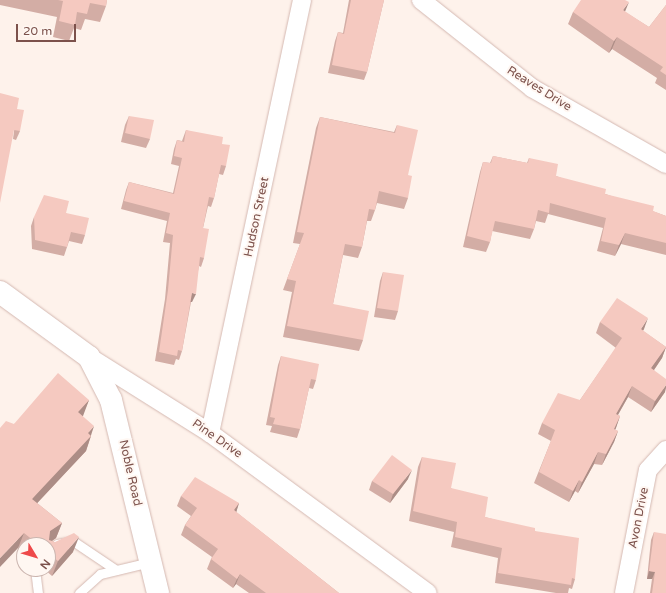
<!DOCTYPE html>
<style>
body{margin:0}
#map{position:relative;width:666px;height:593px;overflow:hidden;background:#fef2eb;font-family:"Varela Round",sans-serif}
div>[style]{position:absolute}
.roads{filter:drop-shadow(0 0 1px #d4b8b1) drop-shadow(0 0 1px #d4b8b1)}
.service>*{height:9px;margin:-4.5px;padding:0 4.5px;transform-origin:4.5px;border-radius:4.5px;background:#fff}
.minor>*{height:18px;margin:-9px;padding:0 9px;transform-origin:9px;border-radius:9px;background:#fff}
.tertiary>*{height:22px;margin:-11px;padding:0 11px;transform-origin:11px;border-radius:11px;background:#fff}
.wall>*{inset:0;background:#d3ada5}
.shaded-wall>*{inset:0;background:#ac8d86}
.building>*{inset:0;background:#f5c9c0}
span{translate:-50% -50%;white-space:nowrap;text-align:center;line-height:1.15;-webkit-text-stroke:4px #fff7f2;paint-order:stroke}
.street-label{font-size:12px;color:#7c514b}
.north{position:absolute;left:16px;top:537px;width:40px;height:40px;box-sizing:border-box;background:#fff7f2;border:1px solid #cbb5af;border-radius:50%;rotate:128deg;font-size:11px;font-weight:700;line-height:16px;text-align:center;color:#7c514b}
.north::after{content:'';display:block;margin:auto;width:14px;height:18px;background:#ee494a;clip-path:polygon(50% 0,100% 100%,50% 72%,0 100%)}
.scale{position:absolute;left:16px;top:24px;width:60px;height:18px;box-sizing:border-box;border:2px solid #7c514b;border-top:0;padding-left:5px;font-size:12px;line-height:14px;white-space:nowrap;color:#7c514b;-webkit-text-stroke:3px #fff7f2;paint-order:stroke}
</style>
<div id="map">
<div class="roads">
<div class="service">
<i style="left:48px;top:551px;width:11px;rotate:-38deg"></i>
<i style="left:57px;top:544px;width:16px;rotate:-11deg"></i>
<i style="left:73px;top:541px;width:52px;rotate:34deg"></i>
<i style="left:35px;top:569px;width:24px;rotate:83deg"></i>
<i style="left:79px;top:593px;width:28px;rotate:-42deg"></i>
<i style="left:100px;top:574px;width:51px;rotate:-13.5deg"></i>
</div>
<div class="minor">
<i style="left:421px;top:0;width:142px;rotate:38.4deg"></i>
<i style="left:532px;top:88px;width:154px;rotate:29.6deg"></i>
<i style="left:89px;top:357px;width:143px;rotate:32.1deg"></i>
<i style="left:210px;top:433px;width:270px;rotate:36.3deg"></i>
<i style="left:210px;top:433px;width:443px;rotate:-78deg"></i>
<i style="left:624px;top:593px;width:125px;rotate:-79deg"></i>
<i style="left:648px;top:470px;width:27px;rotate:-48deg"></i>
</div>
<div class="tertiary">
<i style="left:0;top:292px;width:110px;rotate:36.1deg"></i>
<i style="left:89px;top:357px;width:48px;rotate:62.9deg"></i>
<i style="left:111px;top:400px;width:199px;rotate:76.3deg"></i>
</div>
</div>
<div class="wall">
<i style="clip-path:polygon(0 0,107px 0,106px 6px,100px 22px,85px 19px,81px 30px,74px 28px,69px 41px,53px 37px,57px 17px,0 5px)"></i>
<i style="clip-path:polygon(349px 0,384px 0,367px 72px,364px 80px,328px 73px,335px 41px,338px 32px,343px 33px)"></i>
<i style="clip-path:polygon(666px 5px,666px 90px,655px 83px,657px 78px,612px 49px,609px 53px,568px 24px,573px 12px,625px 12px,649px 27px)"></i>
<i style="clip-path:polygon(17px 109px,20px 131px,16px 140px,13px 139px)"></i>
<i style="clip-path:polygon(129px 116px,150px 139px,146px 148px,121px 142px,125px 125px)"></i>
<i style="clip-path:polygon(320px 117px,394px 132px,397px 125px,408px 175px,408px 198px,404px 209px,377px 203px,375px 210px,371px 221px,367px 221px,362px 247px,358px 258px,343px 255px,333px 304px,363px 340px,359px 351px,283px 337px,292px 292px,283px 290px,300px 244px,293px 243px,316px 128px)"></i>
<i style="clip-path:polygon(186px 130px,222px 144px,226px 166px,223px 175px,219px 174px,214px 198px,211px 207px,208px 206px,203px 228px,204px 258px,201px 267px,199px 266px,192px 302px,191px 302px,182px 351px,179px 360px,176px 359px,174px 365px,155px 361px,165px 299px,170px 243px,163px 242px,167px 221px,121px 209px,126px 190px,129px 182px,173px 193px,179px 166px,171px 164px,174px 149px,177px 140px,182px 141px)"></i>
<i style="clip-path:polygon(493px 156px,527px 163px,529px 158px,556px 176px,666px 216px,666px 255px,621px 244px,615px 256px,597px 251px,603px 228px,548px 214px,545px 223px,536px 221px,534px 229px,530px 239px,492px 231px,490px 242px,486px 252px,463px 247px,480px 172px,483px 162px,490px 163px)"></i>
<i style="clip-path:polygon(66px 213px,85px 235px,82px 244px,69px 241px,64px 256px,32px 249px,31px 226px,34px 217px)"></i>
<i style="clip-path:polygon(383px 272px,398px 311px,395px 320px,374px 317px,380px 281px)"></i>
<i style="clip-path:polygon(600px 322px,644px 329px,643px 331px,666px 347px,662px 358px,654px 370px,665px 392px,651px 412px,628px 397px,618px 415px,620px 416px,615px 430px,618px 431px,614px 442px,602px 465px,594px 464px,578px 493px,575px 491px,569px 502px,534px 483px,551px 441px,538px 434px,542px 423px,580px 400px,616px 348px,596px 333px)"></i>
<i style="clip-path:polygon(281px 356px,316px 380px,313px 389px,309px 388px,300px 429px,297px 438px,270px 432px,272px 426px,266px 425px,278px 365px)"></i>
<i style="clip-path:polygon(89px 400px,82px 416px,91px 436px,86px 451px,37px 503px,62px 523px,56px 538px,52px 541px,73px 552px,52px 576px,44px 569px,48px 569px,48px 545px,24px 545px,24px 553px,18px 548px,14px 424px)"></i>
<i style="clip-path:polygon(422px 457px,451px 488px,485px 517px,535px 531px,575px 579px,572px 589px,569px 588px,568px 593px,556px 593px,495px 583px,498px 558px,451px 547px,454px 532px,409px 521px,418px 467px)"></i>
<i style="clip-path:polygon(408px 479px,390px 503px,369px 490px,372px 481px)"></i>
<i style="clip-path:polygon(181px 496px,239px 503px,236px 512px,339px 593px,249px 593px,236px 584px,233px 588px,207px 569px,211px 559px,212px 557px,181px 535px,185px 525px,191px 516px,177px 506px)"></i>
<i style="clip-path:polygon(654px 532px,666px 593px,650px 593px,652px 579px,647px 579px,651px 540px)"></i>
</div>
<div class="shaded-wall">
<i style="clip-path:polygon(629px 2px,624px 14px,623px 10px)"></i>
<i style="clip-path:polygon(617px 37px,612px 49px,609px 53px,614px 41px)"></i>
<i style="clip-path:polygon(625px 233px,621px 244px,615px 256px,619px 245px)"></i>
<i style="clip-path:polygon(192px 293px,196px 294px,192px 302px,189px 302px)"></i>
<i style="clip-path:polygon(648px 318px,644px 329px,636px 340px,641px 329px)"></i>
<i style="clip-path:polygon(666px 347px,662px 358px,647px 380px,651px 368px)"></i>
<i style="clip-path:polygon(666px 385px,666px 388px,665px 392px,651px 412px,655px 401px)"></i>
<i style="clip-path:polygon(632px 386px,628px 397px,612px 425px,616px 414px)"></i>
<i style="clip-path:polygon(89px 400px,83px 416px,73px 428px,78px 412px)"></i>
<i style="clip-path:polygon(620px 416px,616px 428px,610px 440px,614px 429px)"></i>
<i style="clip-path:polygon(94px 426px,86px 451px,27px 514px,32px 499px,88px 433px)"></i>
<i style="clip-path:polygon(618px 431px,614px 442px,602px 465px,606px 454px)"></i>
<i style="clip-path:polygon(598px 452px,594px 464px,578px 493px,582px 482px)"></i>
<i style="clip-path:polygon(412px 470px,408px 479px,390px 503px,393px 494px)"></i>
<i style="clip-path:polygon(579px 480px,575px 491px,569px 502px,573px 491px)"></i>
<i style="clip-path:polygon(239px 503px,236px 513px,234px 510px)"></i>
<i style="clip-path:polygon(62px 523px,56px 538px,46px 545px,50px 531px)"></i>
<i style="clip-path:polygon(24px 533px,18px 548px,0 567px,0 558px)"></i>
<i style="clip-path:polygon(79px 537px,73px 552px,52px 576px,58px 561px)"></i>
<i style="clip-path:polygon(649px 571px,655px 572px,652px 579px,647px 579px)"></i>
<i style="clip-path:polygon(240px 574px,236px 584px,233px 588px,237px 579px)"></i>
</div>
<div class="building">
<i style="clip-path:polygon(58px 0,107px 0,106px 6px,90px 3px,87px 14px,77px 12px,75px 25px,59px 21px,63px 1px)"></i>
<i style="clip-path:polygon(351px 0,384px 0,367px 72px,332px 65px,338px 32px,344px 34px)"></i>
<i style="clip-path:polygon(581px 0,625px 0,629px 2px,623px 10px,649px 27px,666px 5px,666px 75px,660px 71px,663px 67px,617px 37px,614px 41px,573px 12px)"></i>
<i style="clip-path:polygon(0 93px,19px 98px,17px 109px,24px 110px,20px 131px,14px 130px,0 203px)"></i>
<i style="clip-path:polygon(129px 116px,154px 120px,150px 139px,125px 133px)"></i>
<i style="clip-path:polygon(320px 117px,395px 133px,397px 125px,418px 130px,408px 175px,412px 176px,408px 198px,379px 191px,375px 210px,369px 209px,362px 247px,345px 244px,333px 304px,369px 311px,363px 340px,287px 326px,296px 281px,287px 279px,304px 233px,297px 232px)"></i>
<i style="clip-path:polygon(186px 130px,223px 137px,222px 144px,230px 145px,226px 166px,221px 165px,214px 198px,209px 197px,203px 228px,209px 229px,204px 258px,200px 257px,196px 294px,192px 293px,182px 351px,178px 350px,177px 356px,159px 352px,168px 290px,173px 235px,166px 233px,170px 213px,124px 201px,129px 182px,174px 194px,182px 158px,174px 156px,177px 140px,184px 142px)"></i>
<i style="clip-path:polygon(493px 156px,528px 163px,529px 158px,558px 164px,556px 176px,606px 189px,605px 194px,654px 206px,653px 211px,666px 216px,666px 243px,625px 233px,619px 245px,601px 241px,606px 218px,550px 203px,549px 213px,538px 210px,534px 229px,495px 221px,490px 242px,467px 236px,483px 162px,491px 163px)"></i>
<i style="clip-path:polygon(44px 195px,69px 201px,66px 213px,89px 218px,85px 235px,71px 232px,67px 247px,35px 240px,34px 217px)"></i>
<i style="clip-path:polygon(383px 272px,404px 275px,398px 311px,377px 308px)"></i>
<i style="clip-path:polygon(617px 298px,648px 318px,641px 329px,666px 347px,651px 368px,666px 379px,666px 385px,655px 401px,632px 386px,616px 414px,620px 416px,614px 429px,618px 431px,606px 454px,598px 452px,582px 482px,579px 480px,573px 491px,539px 472px,555px 430px,542px 423px,558px 393px,580px 400px,622px 338px,600px 322px)"></i>
<i style="clip-path:polygon(281px 356px,319px 364px,316px 380px,311px 379px,300px 429px,273px 424px,275px 418px,270px 417px)"></i>
<i style="clip-path:polygon(58px 373px,89px 400px,78px 412px,94px 426px,88px 433px,91px 436px,32px 499px,62px 523px,50px 531px,49px 540px,55px 542px,74px 533px,79px 537px,58px 561px,48px 553px,48px 545px,39px 545px,24px 533px,0 558px,0 428px,6px 421px,14px 424px)"></i>
<i style="clip-path:polygon(392px 455px,412px 470px,393px 494px,372px 481px)"></i>
<i style="clip-path:polygon(422px 457px,456px 463px,451px 488px,488px 497px,485px 517px,535px 528px,535px 531px,579px 538px,575px 579px,572px 578px,571px 585px,498px 573px,502px 548px,455px 537px,457px 522px,413px 511px)"></i>
<i style="clip-path:polygon(195px 477px,239px 503px,234px 510px,339px 593px,266px 593px,240px 574px,237px 579px,211px 559px,218px 549px,185px 525px,197px 508px,181px 496px)"></i>
<i style="clip-path:polygon(654px 532px,666px 534px,666px 593px,652px 593px,655px 572px,649px 571px)"></i>
</div>
<div class="street-label">
<span style="left:539px;top:89px;rotate:32deg">Reaves Drive</span>
<span style="left:257px;top:217px;rotate:-78deg">Hudson Street</span>
<span style="left:217px;top:439px;rotate:35deg">Pine Drive</span>
<span style="left:130px;top:473px;rotate:77deg">Noble Road</span>
<span style="left:639px;top:518px;rotate:-79deg">Avon Drive</span>
</div>
<div class="north">N</div>
<div class="scale">20 m</div>
</div>
